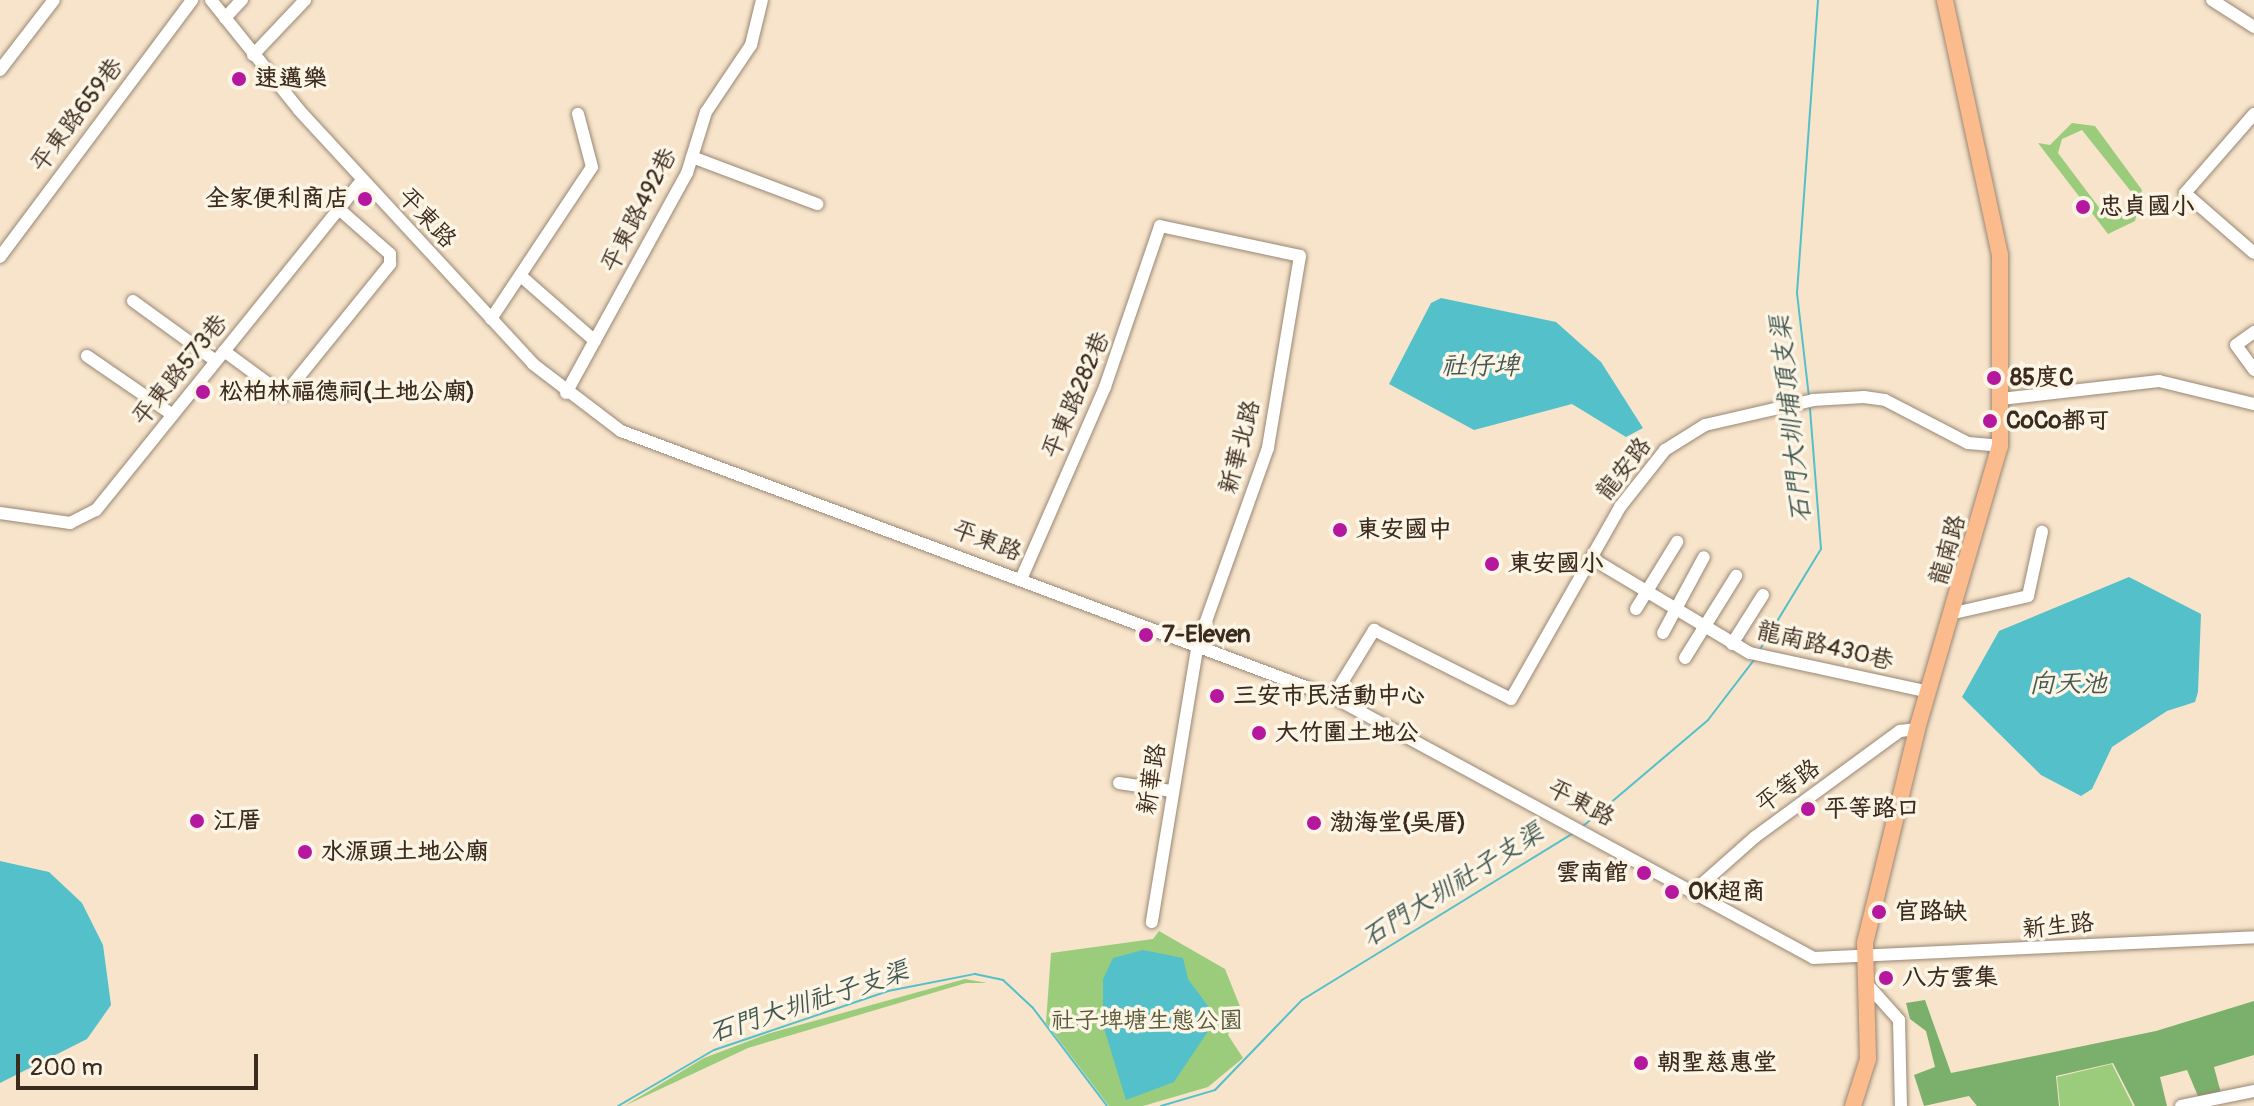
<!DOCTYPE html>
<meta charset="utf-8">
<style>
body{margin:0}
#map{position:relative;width:2254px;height:1106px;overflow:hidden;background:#f7e4cb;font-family:Pangolin,"LXGW WenKai TC",sans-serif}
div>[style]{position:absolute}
.green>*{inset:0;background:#9acc7c}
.forest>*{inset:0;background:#7bb06c}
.water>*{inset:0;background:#53c0ca}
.stream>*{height:2px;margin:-1px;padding:0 1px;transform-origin:1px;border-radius:1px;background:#53c0ca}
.roads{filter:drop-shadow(0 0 2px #998774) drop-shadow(0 0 2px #998774)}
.minor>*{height:12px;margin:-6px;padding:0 6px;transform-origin:6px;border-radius:6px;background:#fff}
.major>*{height:16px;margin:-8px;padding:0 8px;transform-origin:8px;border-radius:8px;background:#fbbb8d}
.dots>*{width:22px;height:22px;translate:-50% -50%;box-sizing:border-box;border:4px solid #fcf5e5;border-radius:50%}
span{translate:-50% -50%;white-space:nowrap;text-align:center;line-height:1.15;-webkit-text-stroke:7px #fcf5e5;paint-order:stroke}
.poi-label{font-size:24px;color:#3b2a1e;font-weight:700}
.left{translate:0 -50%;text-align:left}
.right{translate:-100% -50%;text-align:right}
.street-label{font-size:24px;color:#3b2a1e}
.park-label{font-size:24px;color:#585b3a}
.water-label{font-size:26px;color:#425752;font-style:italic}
.scale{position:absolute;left:16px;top:1054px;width:242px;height:36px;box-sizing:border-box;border:4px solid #3b2a1e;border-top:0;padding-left:10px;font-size:24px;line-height:28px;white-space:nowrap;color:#3b2a1e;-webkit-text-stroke:6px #fcf5e5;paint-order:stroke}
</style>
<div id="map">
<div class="green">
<i style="clip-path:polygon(evenodd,2072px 123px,2095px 126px,2142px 190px,2135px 221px,2108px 234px,2038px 143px,2050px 145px,2072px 123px,2082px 130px,2133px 194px,2119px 217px,2104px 214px,2058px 153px,2062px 139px,2082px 130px)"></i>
<i style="clip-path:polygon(1159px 931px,1225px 969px,1241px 1009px,1228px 1035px,1243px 1058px,1208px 1087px,1143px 1106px,1109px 1106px,1046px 1023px,1051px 953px,1153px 939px)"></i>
<i style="clip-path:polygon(965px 979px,987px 983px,966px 983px,748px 1048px,624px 1106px,704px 1058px,767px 1034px)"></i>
<i style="clip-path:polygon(2112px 1064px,2133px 1106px,2060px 1106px,2057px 1077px)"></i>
</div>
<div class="forest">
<i style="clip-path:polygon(1925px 1000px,1951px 1073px,2156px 1031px,2254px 1001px,2254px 1055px,2214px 1067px,2222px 1097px,2200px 1101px,2187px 1070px,2160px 1077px,2167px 1106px,2135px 1106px,2113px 1063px,2056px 1076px,2059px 1106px,1977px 1106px,1969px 1096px,1924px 1106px,1914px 1075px,1935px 1067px,1926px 1031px,1910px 1019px,1906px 1003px)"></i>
</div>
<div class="water">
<i style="clip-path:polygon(1441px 298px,1556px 322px,1601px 362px,1643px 428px,1626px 437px,1572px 404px,1474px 430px,1389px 384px,1431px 303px)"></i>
<i style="clip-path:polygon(2129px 577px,2201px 614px,2198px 692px,2195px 702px,2167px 711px,2112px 747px,2092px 789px,2081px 796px,2041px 775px,1962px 697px,1999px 631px)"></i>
<i style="clip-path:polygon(0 861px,49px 872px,82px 903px,103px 945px,111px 1005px,87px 1039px,0 1083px)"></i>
<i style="clip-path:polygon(1143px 950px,1183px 958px,1188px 979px,1217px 1018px,1174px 1082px,1126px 1100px,1103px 1025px,1103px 979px,1113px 958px)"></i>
</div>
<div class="stream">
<i style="left:1809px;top:397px;width:105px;rotate:-96.6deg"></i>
<i style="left:1797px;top:293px;width:294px;rotate:-85.9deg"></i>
<i style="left:1759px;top:651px;width:119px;rotate:-58.7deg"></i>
<i style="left:1821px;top:549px;width:141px;rotate:-94.5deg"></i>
<i style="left:1582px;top:827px;width:165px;rotate:-40.3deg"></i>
<i style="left:1708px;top:720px;width:76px;rotate:-52.5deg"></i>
<i style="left:618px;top:1106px;width:111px;rotate:-30.3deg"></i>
<i style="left:714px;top:1050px;width:184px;rotate:-18.7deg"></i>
<i style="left:888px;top:991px;width:89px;rotate:-11.1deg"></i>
<i style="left:975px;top:974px;width:29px;rotate:12deg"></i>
<i style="left:1003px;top:980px;width:41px;rotate:43deg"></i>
<i style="left:1033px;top:1008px;width:123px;rotate:52.9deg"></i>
<i style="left:1161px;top:1106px;width:56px;rotate:-16.5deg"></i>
<i style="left:1215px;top:1090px;width:125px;rotate:-46deg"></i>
<i style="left:1302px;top:1000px;width:318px;rotate:-31.6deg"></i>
</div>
<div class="roads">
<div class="minor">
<i style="left:211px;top:0;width:141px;rotate:51.3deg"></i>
<i style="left:299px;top:110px;width:345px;rotate:47.3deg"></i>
<i style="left:533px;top:364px;width:111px;rotate:37.3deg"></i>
<i style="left:621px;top:431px;width:760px;rotate:20.49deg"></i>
<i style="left:1333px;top:697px;width:547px;rotate:28.49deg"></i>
<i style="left:1814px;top:958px;width:441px;rotate:-2.7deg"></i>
<i style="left:2212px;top:0;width:50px;rotate:32.7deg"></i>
<i style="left:225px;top:18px;width:25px;rotate:-47deg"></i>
<i style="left:253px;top:55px;width:76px;rotate:-46.6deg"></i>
<i style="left:0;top:70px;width:88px;rotate:-52.4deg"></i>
<i style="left:2254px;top:114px;width:105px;rotate:131.1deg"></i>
<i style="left:2185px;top:193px;width:91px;rotate:41deg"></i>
<i style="left:692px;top:157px;width:134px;rotate:20.6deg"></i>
<i style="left:0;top:257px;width:321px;rotate:-53.2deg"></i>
<i style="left:522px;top:277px;width:97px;rotate:41.2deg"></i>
<i style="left:133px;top:301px;width:102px;rotate:35.9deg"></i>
<i style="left:491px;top:319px;width:182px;rotate:-56.4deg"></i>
<i style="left:592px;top:167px;width:55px;rotate:-104.8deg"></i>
<i style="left:2254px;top:332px;width:22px;rotate:144deg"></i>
<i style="left:2236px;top:345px;width:31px;rotate:54deg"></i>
<i style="left:224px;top:351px;width:74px;rotate:36.3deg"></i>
<i style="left:284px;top:395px;width:169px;rotate:-51deg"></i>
<i style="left:390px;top:264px;width:10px;rotate:-90deg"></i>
<i style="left:390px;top:254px;width:68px;rotate:-138.6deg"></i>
<i style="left:87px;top:356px;width:104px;rotate:34.5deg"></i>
<i style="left:566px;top:393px;width:251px;rotate:-61.2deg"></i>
<i style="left:687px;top:173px;width:64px;rotate:-72.7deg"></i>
<i style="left:706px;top:112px;width:81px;rotate:-56.1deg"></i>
<i style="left:751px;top:45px;width:46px;rotate:-76.3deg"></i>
<i style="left:2001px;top:399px;width:159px;rotate:-6.5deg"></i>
<i style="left:2159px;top:381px;width:98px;rotate:13.6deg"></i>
<i style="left:0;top:513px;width:71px;rotate:8.1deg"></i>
<i style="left:70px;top:523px;width:29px;rotate:-27deg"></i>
<i style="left:96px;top:510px;width:424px;rotate:-51.1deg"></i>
<i style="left:1591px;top:558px;width:185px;rotate:30.9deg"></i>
<i style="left:1750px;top:653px;width:183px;rotate:12.3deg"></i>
<i style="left:1022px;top:577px;width:207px;rotate:-66.4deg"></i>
<i style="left:1105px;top:387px;width:170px;rotate:-71.1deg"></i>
<i style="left:1160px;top:226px;width:143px;rotate:12.1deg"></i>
<i style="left:1300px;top:256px;width:195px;rotate:99.5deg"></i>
<i style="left:1268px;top:448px;width:207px;rotate:109.7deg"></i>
<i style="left:1198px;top:643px;width:283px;rotate:99.4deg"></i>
<i style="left:1636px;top:609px;width:79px;rotate:-58.5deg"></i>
<i style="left:1954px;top:613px;width:76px;rotate:-12.9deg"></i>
<i style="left:2028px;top:596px;width:66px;rotate:-77.7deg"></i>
<i style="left:1663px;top:633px;width:86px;rotate:-61.7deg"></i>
<i style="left:1732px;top:644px;width:58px;rotate:-57.7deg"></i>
<i style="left:1685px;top:658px;width:97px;rotate:-58.1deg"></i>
<i style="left:1333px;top:697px;width:79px;rotate:-58.5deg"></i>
<i style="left:1374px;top:630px;width:153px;rotate:26.7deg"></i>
<i style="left:1511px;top:699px;width:221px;rotate:-60.4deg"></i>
<i style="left:1620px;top:507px;width:73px;rotate:-51.7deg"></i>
<i style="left:1665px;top:450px;width:47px;rotate:-32deg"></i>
<i style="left:1705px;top:425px;width:111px;rotate:-13deg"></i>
<i style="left:1813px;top:400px;width:51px;rotate:-3.4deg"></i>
<i style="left:1864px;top:397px;width:21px;rotate:8deg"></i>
<i style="left:1885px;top:400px;width:93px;rotate:27.4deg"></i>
<i style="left:1968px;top:443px;width:32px;rotate:5deg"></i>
<i style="left:1119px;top:783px;width:54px;rotate:8.6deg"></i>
<i style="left:1694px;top:891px;width:81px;rotate:-41.5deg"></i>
<i style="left:1755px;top:837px;width:180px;rotate:-36.2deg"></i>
<i style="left:1900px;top:731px;width:17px;rotate:-7deg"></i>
<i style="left:1866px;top:983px;width:50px;rotate:48.3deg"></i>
<i style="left:1899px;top:1020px;width:86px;rotate:88.7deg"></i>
<i style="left:2181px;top:1106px;width:75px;rotate:-11.6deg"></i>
</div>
<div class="major">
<i style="left:1853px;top:1106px;width:49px;rotate:-72.3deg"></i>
<i style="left:1868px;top:1059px;width:116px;rotate:-91.5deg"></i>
<i style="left:1865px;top:943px;width:220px;rotate:-76.3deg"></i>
<i style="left:1917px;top:729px;width:295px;rotate:-73.7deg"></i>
<i style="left:2000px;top:446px;width:191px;rotate:-90deg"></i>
<i style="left:2000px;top:255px;width:261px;rotate:-102.2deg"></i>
</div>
</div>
<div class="dots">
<i style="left:239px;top:79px;background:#b5179e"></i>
<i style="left:365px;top:199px;background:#b5179e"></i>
<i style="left:2083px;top:207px;background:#b5179e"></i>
<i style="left:1994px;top:378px;background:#b5179e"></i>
<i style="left:203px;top:392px;background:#b5179e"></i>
<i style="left:1990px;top:421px;background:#b5179e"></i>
<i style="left:1340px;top:530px;background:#b5179e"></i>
<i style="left:1492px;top:564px;background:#b5179e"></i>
<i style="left:1146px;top:635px;background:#b5179e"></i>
<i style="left:1217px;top:696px;background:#b5179e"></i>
<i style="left:1259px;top:733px;background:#b5179e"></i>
<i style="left:1808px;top:809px;background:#b5179e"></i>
<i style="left:197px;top:821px;background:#b5179e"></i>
<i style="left:1314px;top:823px;background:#b5179e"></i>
<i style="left:305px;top:852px;background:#b5179e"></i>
<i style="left:1644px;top:873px;background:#b5179e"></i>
<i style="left:1672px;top:892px;background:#b5179e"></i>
<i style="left:1879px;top:912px;background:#b5179e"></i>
<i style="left:1886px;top:978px;background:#b5179e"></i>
<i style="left:1641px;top:1063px;background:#b5179e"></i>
</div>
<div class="poi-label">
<span class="left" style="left:255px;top:79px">速邁樂</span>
<span class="right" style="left:349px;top:199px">全家便利商店</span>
<span class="left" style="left:2099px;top:207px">忠貞國小</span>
<span class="left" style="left:2010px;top:378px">85度C</span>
<span class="left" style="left:219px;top:392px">松柏林福德祠(土地公廟)</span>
<span class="left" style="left:2006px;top:421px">CoCo都可</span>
<span class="left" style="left:1356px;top:530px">東安國中</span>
<span class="left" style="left:1508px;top:564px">東安國小</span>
<span class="left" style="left:1162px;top:635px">7-Eleven</span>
<span class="left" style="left:1233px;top:696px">三安市民活動中心</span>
<span class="left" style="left:1275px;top:733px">大竹圍土地公</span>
<span class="left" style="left:1824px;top:809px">平等路口</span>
<span class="left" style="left:213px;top:821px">江厝</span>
<span class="left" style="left:1330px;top:823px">渤海堂(吳厝)</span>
<span class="left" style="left:321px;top:852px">水源頭土地公廟</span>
<span class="right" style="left:1628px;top:873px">雲南館</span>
<span class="left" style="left:1688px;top:892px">OK超商</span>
<span class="left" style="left:1895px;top:912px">官路缺</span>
<span class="left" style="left:1902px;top:978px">八方雲集</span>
<span class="left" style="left:1657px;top:1063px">朝聖慈惠堂</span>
</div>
<div class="street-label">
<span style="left:77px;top:115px;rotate:-53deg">平東路659巷</span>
<span style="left:639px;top:210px;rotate:-63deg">平東路492巷</span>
<span style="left:427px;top:218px;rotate:47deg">平東路</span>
<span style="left:180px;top:370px;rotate:-51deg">平東路573巷</span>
<span style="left:1076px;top:395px;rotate:-67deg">平東路282巷</span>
<span style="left:1240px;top:447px;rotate:-75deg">新華北路</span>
<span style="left:1624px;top:469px;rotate:-52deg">龍安路</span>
<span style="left:987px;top:541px;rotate:21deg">平東路</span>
<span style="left:1948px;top:550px;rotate:-74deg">龍南路</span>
<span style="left:1825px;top:646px;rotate:13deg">龍南路430巷</span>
<span style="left:1152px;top:779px;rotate:-81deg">新華路</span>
<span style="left:1788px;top:786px;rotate:-36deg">平等路</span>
<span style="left:1581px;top:803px;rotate:28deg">平東路</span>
<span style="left:2058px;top:926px;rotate:-6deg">新生路</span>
</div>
<div class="park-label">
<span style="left:1147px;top:1021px">社子埤塘生態公園</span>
</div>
<div class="water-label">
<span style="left:1480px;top:367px">社仔埤</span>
<span style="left:1792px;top:419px;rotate:-96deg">石門大圳埔頂支渠</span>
<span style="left:2068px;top:685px">向天池</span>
<span style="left:1453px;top:886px;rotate:-32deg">石門大圳社子支渠</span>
<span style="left:809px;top:1003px;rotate:-18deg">石門大圳社子支渠</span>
</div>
<div class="scale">200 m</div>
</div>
